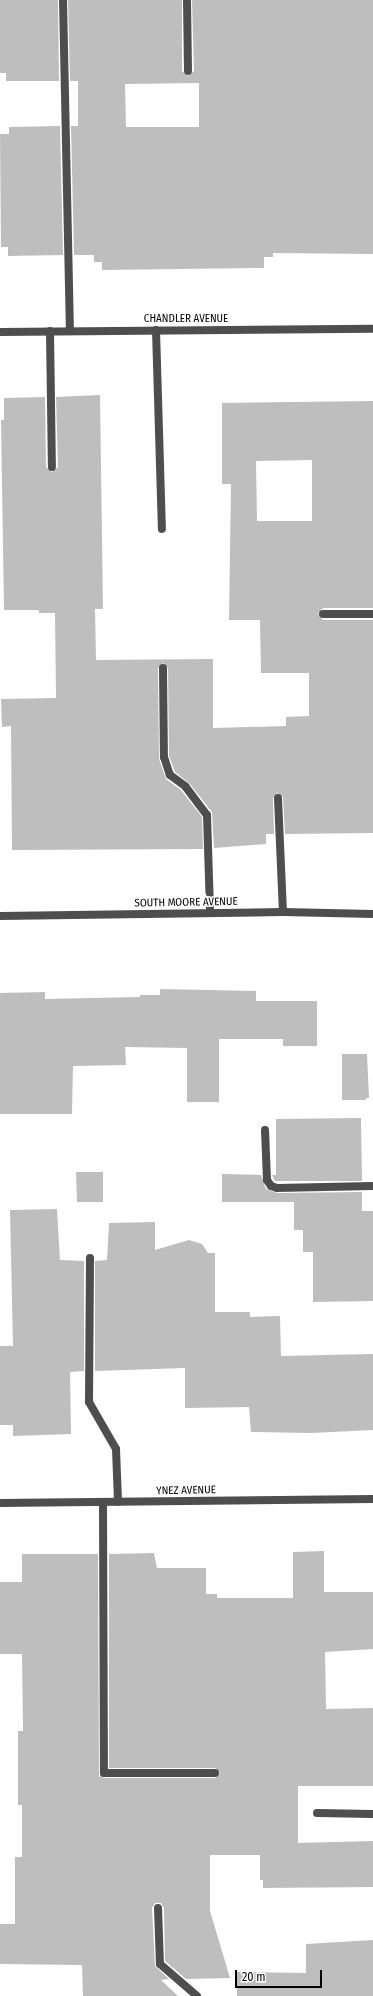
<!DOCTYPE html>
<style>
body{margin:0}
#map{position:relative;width:373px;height:1996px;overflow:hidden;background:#fff;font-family:"Fira Sans Condensed",sans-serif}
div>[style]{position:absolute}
.building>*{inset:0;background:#bebebe}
.service>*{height:8px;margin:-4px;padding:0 4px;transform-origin:4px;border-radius:4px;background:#4e4e4e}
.minor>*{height:8px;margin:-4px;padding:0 4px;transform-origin:4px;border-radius:4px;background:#4e4e4e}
.tertiary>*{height:8px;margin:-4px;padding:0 4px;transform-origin:4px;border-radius:4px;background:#4e4e4e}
span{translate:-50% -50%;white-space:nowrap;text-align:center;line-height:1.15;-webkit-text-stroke:3px #fff;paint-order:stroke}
.street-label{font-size:11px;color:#000}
.scale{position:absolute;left:235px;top:1970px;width:87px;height:18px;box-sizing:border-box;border:2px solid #000;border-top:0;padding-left:5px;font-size:12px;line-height:14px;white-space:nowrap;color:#000;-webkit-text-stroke:3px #fff;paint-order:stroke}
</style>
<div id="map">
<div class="building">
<i style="clip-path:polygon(0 0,58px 0,59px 81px,6px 81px,6px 73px,0 73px)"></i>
<i style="clip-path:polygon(evenodd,68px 0,182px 0,182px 71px,188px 76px,194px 71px,192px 0,373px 0,373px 254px,273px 253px,273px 257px,264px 257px,264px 268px,102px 270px,102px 262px,94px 262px,94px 255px,74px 255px,71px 126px,78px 126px,78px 81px,70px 81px,68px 0,199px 83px,199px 127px,126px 127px,125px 84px,199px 83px)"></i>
<i style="clip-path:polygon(60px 126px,63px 255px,8px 256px,8px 247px,1px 247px,0 134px,9px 134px,9px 127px)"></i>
<i style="clip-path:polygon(evenodd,100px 395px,103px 609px,95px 609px,96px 660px,213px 659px,213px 728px,286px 726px,286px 717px,309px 716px,309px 673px,261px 673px,260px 620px,229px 620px,231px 484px,222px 484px,222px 403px,373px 401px,373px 608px,323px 608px,318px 614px,323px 620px,373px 620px,373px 833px,285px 834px,283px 797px,277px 793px,273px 798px,274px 834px,266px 834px,266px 844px,214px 848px,212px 812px,189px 783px,175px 772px,169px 756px,168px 668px,163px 663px,158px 668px,159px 759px,166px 779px,181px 790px,202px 817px,203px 849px,12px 850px,11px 726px,2px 727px,1px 699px,56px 698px,55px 613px,39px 613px,39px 610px,4px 610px,1px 420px,4px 420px,4px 398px,45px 397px,46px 467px,52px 472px,58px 467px,56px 397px,100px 395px,312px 460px,312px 521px,257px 521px,256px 461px,312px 460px)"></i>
<i style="clip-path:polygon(160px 989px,256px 991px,256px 1001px,317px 1001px,317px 1046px,283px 1046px,283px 1039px,219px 1039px,219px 1102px,187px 1102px,187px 1048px,125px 1047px,126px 1065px,73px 1066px,72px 1114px,0 1114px,0 993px,45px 992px,45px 999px,140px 997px,140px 995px,160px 995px)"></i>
<i style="clip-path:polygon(342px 1054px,367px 1054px,369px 1098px,366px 1098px,366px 1100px,342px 1100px)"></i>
<i style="clip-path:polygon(361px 1118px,362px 1181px,275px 1181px,272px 1175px,276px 1175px,276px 1119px)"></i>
<i style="clip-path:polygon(76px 1172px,103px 1172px,103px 1202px,77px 1202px)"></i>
<i style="clip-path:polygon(222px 1174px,261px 1175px,266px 1189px,277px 1193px,362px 1192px,362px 1211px,373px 1211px,373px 1301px,313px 1302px,313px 1252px,303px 1252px,303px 1230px,294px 1230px,294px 1202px,222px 1202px)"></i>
<i style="clip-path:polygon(57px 1209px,60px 1260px,84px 1261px,84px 1371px,70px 1372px,71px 1434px,13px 1436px,13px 1425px,0 1425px,0 1346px,13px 1346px,10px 1210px)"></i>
<i style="clip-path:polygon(155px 1222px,155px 1250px,189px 1240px,202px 1244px,208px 1253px,215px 1253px,215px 1312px,250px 1312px,250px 1317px,280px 1316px,281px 1356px,373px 1354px,373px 1430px,311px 1433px,251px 1432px,249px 1407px,185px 1408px,185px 1368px,95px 1371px,95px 1261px,107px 1260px,109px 1223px)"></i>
<i style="clip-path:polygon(324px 1551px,324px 1592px,373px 1592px,373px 1649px,325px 1652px,326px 1709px,373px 1708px,373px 1786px,298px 1786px,298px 1843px,373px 1841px,373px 1887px,263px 1888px,263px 1880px,260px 1880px,260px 1855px,210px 1855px,210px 1911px,230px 1978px,186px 1979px,165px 1961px,164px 1908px,161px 1903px,155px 1903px,152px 1908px,155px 1966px,169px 1979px,161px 1980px,178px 1996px,83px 1996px,82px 1965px,0 1964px,0 1924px,15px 1924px,15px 1857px,22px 1857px,22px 1805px,18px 1805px,18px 1731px,23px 1731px,22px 1654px,0 1654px,0 1582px,22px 1582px,22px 1554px,98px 1554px,99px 1776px,104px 1778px,215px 1778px,220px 1773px,215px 1768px,109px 1768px,109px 1554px,154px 1553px,157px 1568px,206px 1568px,206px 1594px,217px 1594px,217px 1598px,293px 1598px,293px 1552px)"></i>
<i style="clip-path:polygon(373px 1940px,373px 1996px,237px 1996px,237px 1972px,306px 1973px,306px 1944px)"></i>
</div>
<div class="service">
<i style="left:63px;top:0;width:331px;rotate:88.8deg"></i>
<i style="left:187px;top:0;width:71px;rotate:89.2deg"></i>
<i style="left:156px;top:330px;width:199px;rotate:88.3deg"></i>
<i style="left:50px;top:331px;width:136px;rotate:89.2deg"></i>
<i style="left:323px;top:614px;width:50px"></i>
<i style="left:163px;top:668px;width:89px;rotate:89.4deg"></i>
<i style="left:164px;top:757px;width:19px;rotate:72deg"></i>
<i style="left:170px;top:775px;width:19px;rotate:36deg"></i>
<i style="left:185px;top:786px;width:36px;rotate:53deg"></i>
<i style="left:207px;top:815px;width:98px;rotate:88.2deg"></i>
<i style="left:278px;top:798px;width:114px;rotate:87.5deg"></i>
<i style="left:265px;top:1130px;width:50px;rotate:87.7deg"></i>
<i style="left:267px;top:1180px;width:7px;rotate:56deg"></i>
<i style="left:271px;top:1186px;width:6px;rotate:18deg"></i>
<i style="left:277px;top:1188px;width:96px;rotate:-1.2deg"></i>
<i style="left:90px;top:1258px;width:144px;rotate:90.4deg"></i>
<i style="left:89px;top:1402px;width:54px;rotate:60.1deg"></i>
<i style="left:116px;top:1449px;width:53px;rotate:87.8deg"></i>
<i style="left:103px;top:1503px;width:270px;rotate:89.8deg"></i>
<i style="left:104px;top:1773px;width:111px"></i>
<i style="left:317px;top:1813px;width:56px;rotate:1deg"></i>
<i style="left:158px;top:1908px;width:56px;rotate:88deg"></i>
<i style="left:160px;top:1964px;width:49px;rotate:40.9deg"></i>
</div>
<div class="minor">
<i style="left:0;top:332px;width:373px;rotate:-0.5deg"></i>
<i style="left:0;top:916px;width:283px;rotate:-0.8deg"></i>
<i style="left:283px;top:912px;width:90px;rotate:1.3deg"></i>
</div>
<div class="tertiary">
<i style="left:0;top:1503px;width:373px;rotate:-0.6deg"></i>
</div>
<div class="street-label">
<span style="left:186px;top:319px">CHANDLER AVENUE</span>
<span style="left:186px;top:903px;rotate:-1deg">SOUTH MOORE AVENUE</span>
<span style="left:186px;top:1491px;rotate:-1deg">YNEZ AVENUE</span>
</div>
<div class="scale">20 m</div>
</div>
